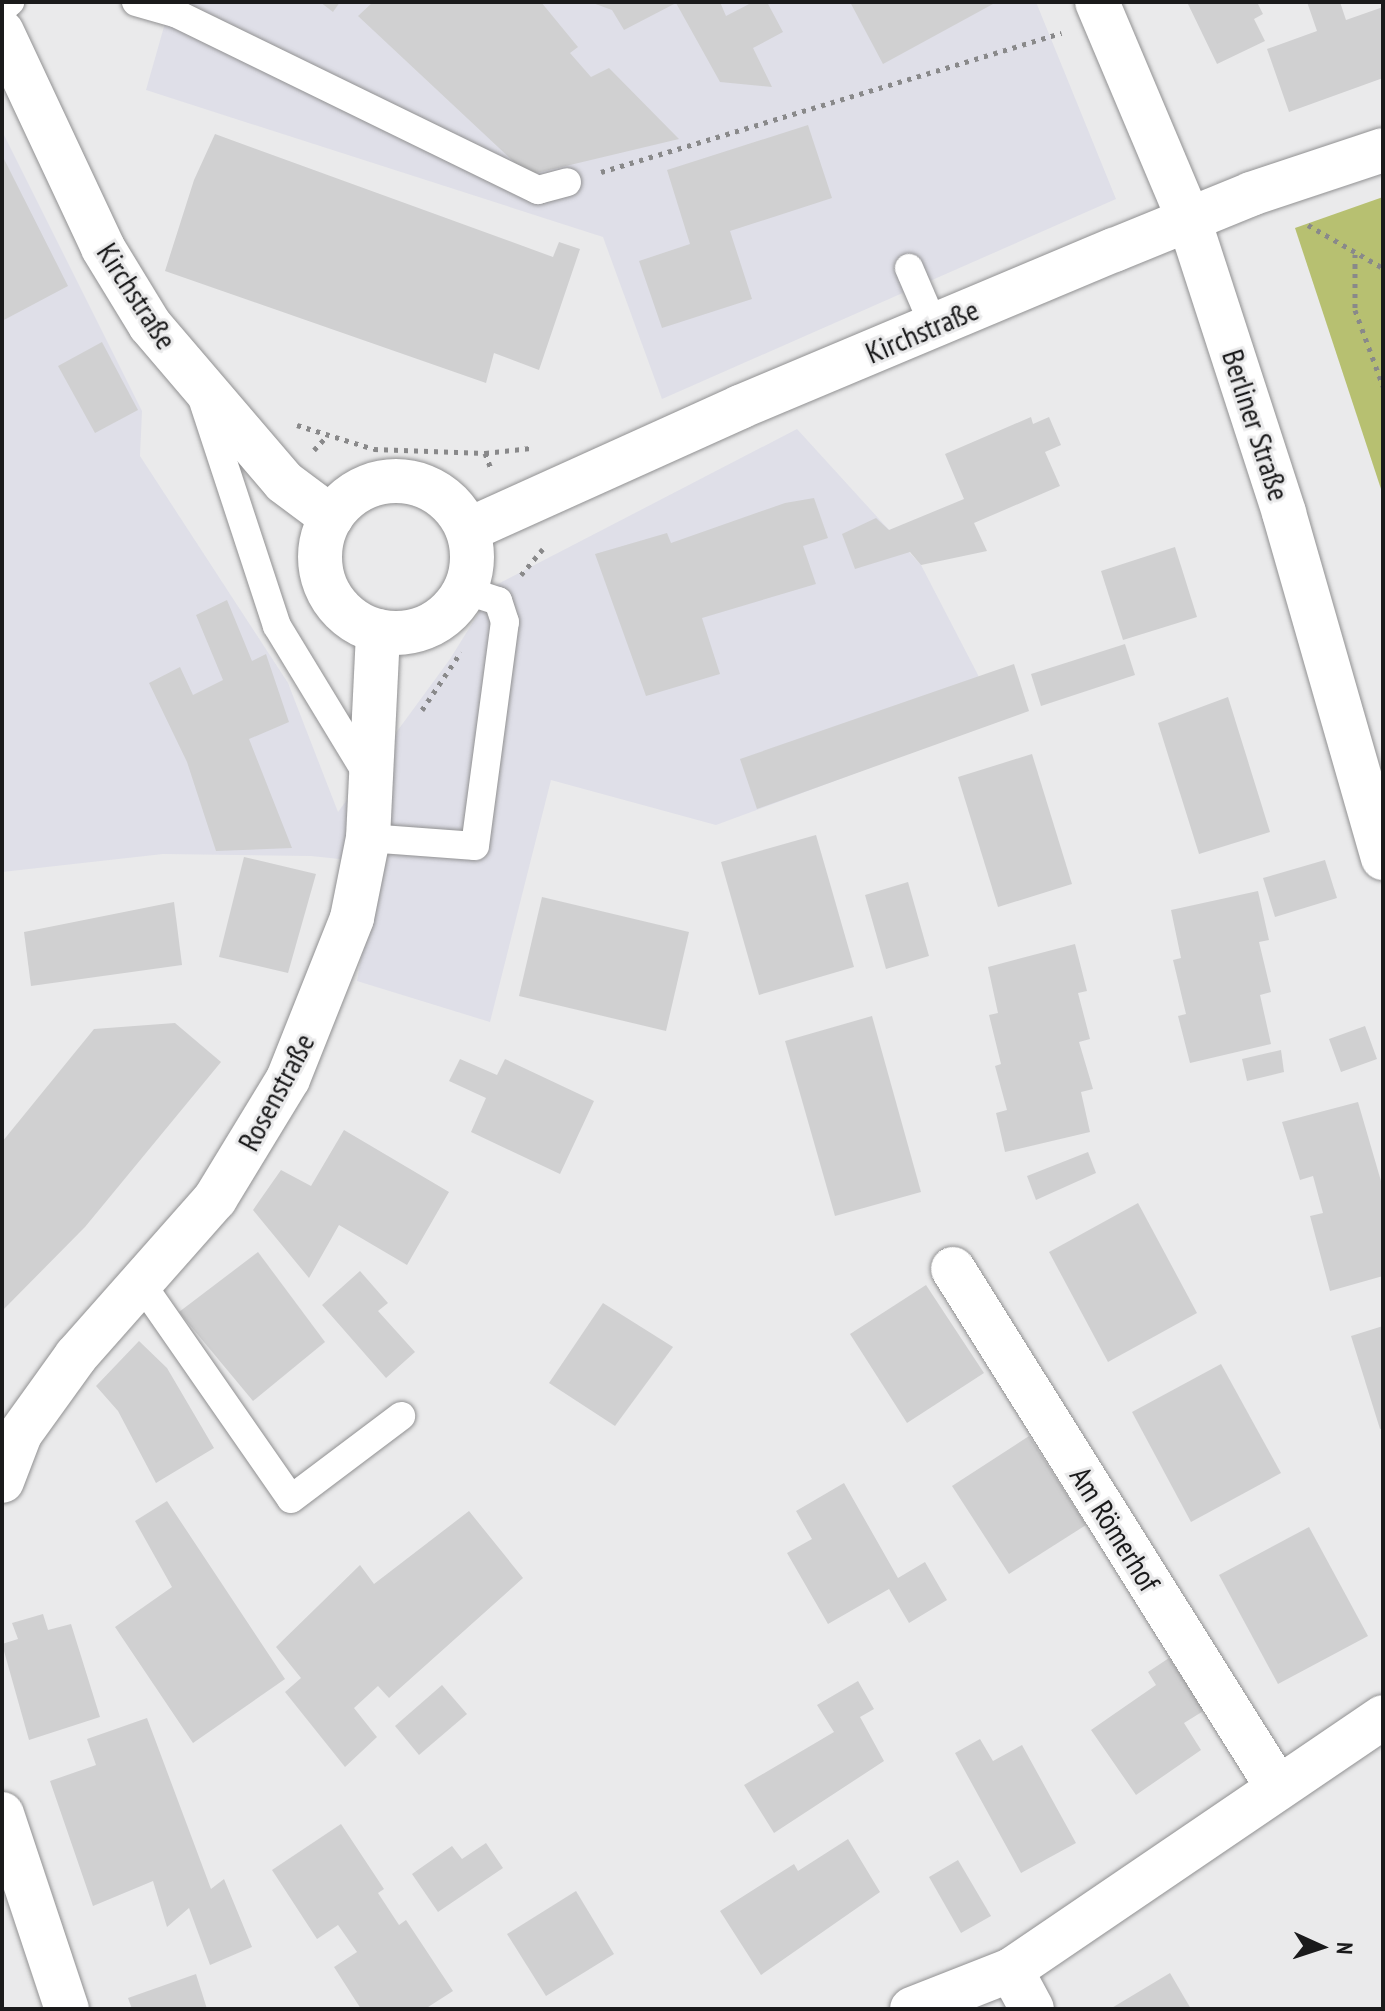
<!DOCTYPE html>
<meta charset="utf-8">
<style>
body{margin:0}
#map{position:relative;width:1385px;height:2011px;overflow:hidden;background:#eaeaeb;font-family:"PT Sans Narrow",sans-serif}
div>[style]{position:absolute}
.built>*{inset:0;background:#dfdfe8}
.green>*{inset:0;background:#b7c071}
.building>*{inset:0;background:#d0d0d1}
.path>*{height:5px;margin-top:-2.5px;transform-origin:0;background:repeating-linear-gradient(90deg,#89898a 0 4px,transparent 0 10px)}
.roads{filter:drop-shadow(0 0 2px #919192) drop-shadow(0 0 2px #919192)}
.lane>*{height:28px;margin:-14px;padding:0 14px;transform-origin:14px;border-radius:14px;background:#fff}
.street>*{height:44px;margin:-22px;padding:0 22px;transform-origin:22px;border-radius:22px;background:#fff}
.secondary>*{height:44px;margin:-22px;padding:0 22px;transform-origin:22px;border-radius:22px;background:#fff}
.secondary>.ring{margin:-22px;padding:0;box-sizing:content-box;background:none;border:44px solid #fff;border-radius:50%}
span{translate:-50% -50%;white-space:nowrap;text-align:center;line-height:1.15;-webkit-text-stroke:6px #eaeaeb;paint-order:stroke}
.street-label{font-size:30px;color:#1a1a1b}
.frame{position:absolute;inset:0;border:4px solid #1a1a1b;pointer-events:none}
.north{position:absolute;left:1281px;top:1907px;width:80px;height:80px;-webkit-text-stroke:6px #eaeaeb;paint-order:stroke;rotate:93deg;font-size:22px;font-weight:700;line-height:32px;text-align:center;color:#1a1a1b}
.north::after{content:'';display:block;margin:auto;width:28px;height:36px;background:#1a1a1b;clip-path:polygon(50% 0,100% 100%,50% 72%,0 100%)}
</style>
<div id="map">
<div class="built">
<i style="clip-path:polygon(171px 2px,1036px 2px,1116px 199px,662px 399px,603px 237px,146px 90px)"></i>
<i style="clip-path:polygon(2px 131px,142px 411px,140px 456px,288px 683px,338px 812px,450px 659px,496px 585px,797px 429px,921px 565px,978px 675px,993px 722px,716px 825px,551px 780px,490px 1022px,357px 981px,378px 863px,311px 856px,163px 854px,2px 872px)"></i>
</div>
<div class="green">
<i style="clip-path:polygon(1383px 197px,1383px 495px,1295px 228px)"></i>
</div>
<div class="building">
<i style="clip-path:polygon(320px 2px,340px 2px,333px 12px)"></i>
<i style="clip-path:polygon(373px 2px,541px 2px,578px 47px,570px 53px,591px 77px,609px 68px,679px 139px,528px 175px,358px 16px)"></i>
<i style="clip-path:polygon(590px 2px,720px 2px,726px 16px,753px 2px,767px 2px,783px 32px,753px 48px,772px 87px,720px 82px,676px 3px,624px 30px,612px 10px)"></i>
<i style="clip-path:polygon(850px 2px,992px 2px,993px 4px,883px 64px)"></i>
<i style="clip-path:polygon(1187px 2px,1257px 2px,1263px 14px,1254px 19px,1265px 41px,1217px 64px)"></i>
<i style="clip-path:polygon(1307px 2px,1340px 2px,1346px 20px,1383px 7px,1383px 78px,1289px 112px,1267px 49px,1317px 31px)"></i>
<i style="clip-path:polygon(808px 125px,832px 198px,730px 231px,752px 299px,662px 328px,639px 261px,690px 244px,667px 170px)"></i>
<i style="clip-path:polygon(215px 134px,553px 257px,559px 242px,580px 249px,539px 370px,494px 353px,486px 383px,165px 271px,194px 180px)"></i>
<i style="clip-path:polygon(2px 155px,68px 286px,2px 321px)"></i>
<i style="clip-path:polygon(102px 342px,138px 410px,95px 433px,58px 366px)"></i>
<i style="clip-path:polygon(1031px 417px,1033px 424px,1049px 417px,1061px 445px,1045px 452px,1060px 486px,974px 523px,987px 551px,921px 565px,910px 552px,855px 569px,842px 534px,876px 518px,889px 530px,964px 499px,945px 454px)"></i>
<i style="clip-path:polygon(814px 498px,828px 538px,803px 546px,816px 584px,702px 618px,720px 674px,646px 696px,595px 554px,667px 533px,671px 543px,785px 503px)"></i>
<i style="clip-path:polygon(1175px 547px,1197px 617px,1123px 640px,1101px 571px)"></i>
<i style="clip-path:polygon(227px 600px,252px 661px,266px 654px,289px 722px,249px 739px,292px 848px,216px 851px,187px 762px,149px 683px,180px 667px,193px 695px,223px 680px,196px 615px)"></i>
<i style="clip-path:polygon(1125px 644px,1135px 675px,1041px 706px,1031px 674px)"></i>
<i style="clip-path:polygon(1014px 664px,1029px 711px,757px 809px,740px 759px)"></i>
<i style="clip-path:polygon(1228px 697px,1270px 832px,1199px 854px,1158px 723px)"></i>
<i style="clip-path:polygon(1032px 754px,1072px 884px,998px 907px,958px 777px)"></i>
<i style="clip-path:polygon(816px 835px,854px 967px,759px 995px,721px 862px)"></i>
<i style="clip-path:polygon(244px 857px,316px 874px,288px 973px,219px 957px)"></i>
<i style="clip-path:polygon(1325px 860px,1337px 898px,1275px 917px,1263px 878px)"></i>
<i style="clip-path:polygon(908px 882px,929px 956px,886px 969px,865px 895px)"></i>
<i style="clip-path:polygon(1258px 891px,1269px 940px,1259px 942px,1271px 992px,1260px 995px,1271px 1044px,1190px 1063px,1178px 1016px,1186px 1014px,1173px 960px,1181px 958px,1171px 910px)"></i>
<i style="clip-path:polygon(542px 897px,689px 932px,666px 1031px,519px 996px)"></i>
<i style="clip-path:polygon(174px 902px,182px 965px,31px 986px,24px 932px)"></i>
<i style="clip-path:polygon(1075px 944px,1087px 991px,1078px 993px,1090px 1039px,1079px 1042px,1093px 1089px,1081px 1092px,1090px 1132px,1005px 1152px,996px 1113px,1007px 1110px,995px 1066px,1001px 1064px,989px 1015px,998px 1013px,988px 967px)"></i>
<i style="clip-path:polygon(872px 1016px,921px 1192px,835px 1216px,785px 1041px)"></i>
<i style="clip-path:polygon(175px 1023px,221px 1062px,85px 1227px,2px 1311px,2px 1142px,94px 1029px)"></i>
<i style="clip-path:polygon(1365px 1026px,1377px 1059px,1341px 1072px,1329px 1039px)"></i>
<i style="clip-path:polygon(1281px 1050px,1284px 1072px,1247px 1081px,1242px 1059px)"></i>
<i style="clip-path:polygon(460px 1059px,497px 1075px,505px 1059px,594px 1101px,560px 1174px,471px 1132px,486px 1098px,449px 1081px)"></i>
<i style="clip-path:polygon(1358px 1102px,1383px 1188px,1383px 1276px,1330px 1291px,1310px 1216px,1323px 1213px,1313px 1176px,1300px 1180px,1282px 1122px)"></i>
<i style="clip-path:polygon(344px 1130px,449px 1192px,407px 1265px,339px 1225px,309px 1278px,253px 1210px,281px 1170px,311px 1186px)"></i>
<i style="clip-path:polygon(1088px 1152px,1096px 1173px,1036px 1200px,1027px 1176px)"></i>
<i style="clip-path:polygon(1138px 1203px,1197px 1313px,1108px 1362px,1049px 1252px)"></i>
<i style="clip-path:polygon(258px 1252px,325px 1342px,253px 1401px,179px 1312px)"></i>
<i style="clip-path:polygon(360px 1271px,388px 1303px,378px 1311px,415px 1352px,386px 1378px,322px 1305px)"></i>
<i style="clip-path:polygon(926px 1285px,984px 1373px,907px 1423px,850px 1334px)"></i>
<i style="clip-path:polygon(603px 1303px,673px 1347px,615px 1426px,549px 1383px)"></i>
<i style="clip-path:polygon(1383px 1326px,1383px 1428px,1380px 1429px,1351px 1336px)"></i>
<i style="clip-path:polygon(139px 1341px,167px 1368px,214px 1448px,156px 1483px,118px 1411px,96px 1386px)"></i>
<i style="clip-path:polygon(1221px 1364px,1281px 1473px,1191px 1522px,1132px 1412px)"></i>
<i style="clip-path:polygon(1029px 1436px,1086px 1525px,1009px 1574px,952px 1486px)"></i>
<i style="clip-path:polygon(844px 1483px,898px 1578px,925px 1562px,947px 1600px,909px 1623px,889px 1589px,828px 1624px,787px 1553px,812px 1539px,796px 1511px)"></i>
<i style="clip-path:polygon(167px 1501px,285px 1679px,193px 1743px,115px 1627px,172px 1587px,135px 1521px)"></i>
<i style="clip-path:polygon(469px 1511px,523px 1578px,389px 1698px,378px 1686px,354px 1708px,377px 1737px,345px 1767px,285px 1692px,301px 1678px,276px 1647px,360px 1565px,374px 1584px)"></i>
<i style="clip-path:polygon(1309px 1527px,1368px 1636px,1278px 1684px,1219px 1575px)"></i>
<i style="clip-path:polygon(43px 1614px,48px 1630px,71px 1624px,100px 1717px,29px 1740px,2px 1644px,18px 1639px,12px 1623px)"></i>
<i style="clip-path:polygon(1169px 1658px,1205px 1710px,1184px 1723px,1201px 1750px,1136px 1795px,1091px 1730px,1156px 1685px,1148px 1672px)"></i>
<i style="clip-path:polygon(858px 1681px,874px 1709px,860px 1717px,884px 1761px,774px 1833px,744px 1785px,834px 1732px,817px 1705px)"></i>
<i style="clip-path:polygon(442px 1685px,467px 1714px,419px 1755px,395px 1726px)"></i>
<i style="clip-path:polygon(147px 1718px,211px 1889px,224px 1879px,252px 1947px,210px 1965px,189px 1908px,167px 1927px,153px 1881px,93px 1906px,50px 1781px,96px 1765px,87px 1739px)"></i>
<i style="clip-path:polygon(980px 1739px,993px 1761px,1022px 1745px,1076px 1843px,1021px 1873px,955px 1753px)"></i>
<i style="clip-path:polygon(341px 1824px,384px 1889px,378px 1893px,399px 1925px,406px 1920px,453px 1991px,425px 2009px,361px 2009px,334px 1967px,357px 1952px,338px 1925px,317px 1939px,272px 1870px)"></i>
<i style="clip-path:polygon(848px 1839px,880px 1892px,761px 1975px,720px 1911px,794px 1864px,798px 1871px)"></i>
<i style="clip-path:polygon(486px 1843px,503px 1868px,438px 1912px,412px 1874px,452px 1846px,462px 1859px)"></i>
<i style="clip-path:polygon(958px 1860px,991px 1916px,961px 1933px,929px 1877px)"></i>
<i style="clip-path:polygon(576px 1891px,614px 1954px,546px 1996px,507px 1934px)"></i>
<i style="clip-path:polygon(1170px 1973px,1191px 2009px,1110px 2009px)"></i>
<i style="clip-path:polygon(196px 1974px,207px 2009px,132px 2009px,128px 1998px)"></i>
</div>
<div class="path">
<i style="left:601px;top:172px;width:481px;rotate:-16.8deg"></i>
<i style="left:1308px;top:225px;width:86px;rotate:29.8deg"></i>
<i style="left:1355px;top:254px;width:56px;rotate:90deg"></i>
<i style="left:1355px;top:310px;width:81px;rotate:69.8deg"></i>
<i style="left:297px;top:425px;width:81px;rotate:17.3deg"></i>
<i style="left:374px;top:449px;width:111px;rotate:2.1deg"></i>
<i style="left:485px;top:453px;width:46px;rotate:-6.2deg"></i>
<i style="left:314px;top:450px;width:19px;rotate:-47deg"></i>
<i style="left:485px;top:453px;width:19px;rotate:69deg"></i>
<i style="left:521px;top:575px;width:34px;rotate:-50deg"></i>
<i style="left:422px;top:710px;width:70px;rotate:-56.1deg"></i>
</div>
<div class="roads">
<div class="lane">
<i style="left:136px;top:2px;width:41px;rotate:15.8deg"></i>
<i style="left:175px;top:13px;width:404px;rotate:26deg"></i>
<i style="left:538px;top:190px;width:30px;rotate:-15deg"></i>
<i style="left:2px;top:9px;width:11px;rotate:-41deg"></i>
<i style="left:909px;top:268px;width:63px;rotate:66.7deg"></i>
<i style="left:201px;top:395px;width:243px;rotate:71.8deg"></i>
<i style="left:277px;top:626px;width:179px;rotate:58.7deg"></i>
<i style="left:368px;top:838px;width:107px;rotate:4.3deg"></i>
<i style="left:475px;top:846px;width:226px;rotate:-82.4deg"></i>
<i style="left:505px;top:622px;width:22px;rotate:-108deg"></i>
<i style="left:498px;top:601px;width:36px;rotate:-162deg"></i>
<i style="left:143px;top:1286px;width:259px;rotate:55.2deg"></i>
<i style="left:291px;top:1499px;width:138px;rotate:-37deg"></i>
</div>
<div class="street">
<i style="left:1097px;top:2px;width:237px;rotate:67.1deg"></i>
<i style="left:1189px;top:220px;width:308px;rotate:72deg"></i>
<i style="left:1284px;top:513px;width:359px;rotate:74deg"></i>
<i style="left:953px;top:1269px;width:612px;rotate:57.95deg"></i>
<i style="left:2px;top:1814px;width:206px;rotate:71.6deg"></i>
<i style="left:1011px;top:1970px;width:44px;rotate:61.7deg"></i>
<i style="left:912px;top:2009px;width:106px;rotate:-21.5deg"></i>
<i style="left:1011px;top:1970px;width:450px;rotate:-34.2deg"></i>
</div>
<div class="secondary">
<i style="left:2px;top:32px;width:238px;rotate:64.9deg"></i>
<i style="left:103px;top:248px;width:90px;rotate:58.6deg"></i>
<i style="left:150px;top:325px;width:206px;rotate:49.5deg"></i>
<i style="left:284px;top:482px;width:59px;rotate:36.7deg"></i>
<i class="ring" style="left:320px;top:481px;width:108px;height:108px"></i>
<i style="left:468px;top:530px;width:299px;rotate:-24.3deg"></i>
<i style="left:740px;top:407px;width:406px;rotate:-22.8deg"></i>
<i style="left:1114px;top:250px;width:148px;rotate:-22.2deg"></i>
<i style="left:1251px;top:194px;width:139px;rotate:-18.4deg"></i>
<i style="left:2px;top:1481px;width:50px;rotate:-69deg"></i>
<i style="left:20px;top:1434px;width:96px;rotate:-54.3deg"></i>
<i style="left:76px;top:1356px;width:210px;rotate:-48.5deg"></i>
<i style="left:215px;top:1199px;width:140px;rotate:-58.7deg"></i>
<i style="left:288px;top:1079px;width:173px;rotate:-68.3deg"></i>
<i style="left:352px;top:918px;width:82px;rotate:-78.7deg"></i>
<i style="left:368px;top:838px;width:207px;rotate:-87.2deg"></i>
</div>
</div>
<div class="street-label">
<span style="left:137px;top:296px;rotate:57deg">Kirchstraße</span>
<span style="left:922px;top:331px;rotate:-23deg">Kirchstraße</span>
<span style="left:1256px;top:425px;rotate:72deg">Berliner Straße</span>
<span style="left:276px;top:1092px;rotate:-62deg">Rosenstraße</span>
<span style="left:1115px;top:1529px;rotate:58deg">Am Römerhof</span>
</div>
<div class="frame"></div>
<div class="north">N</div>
</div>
